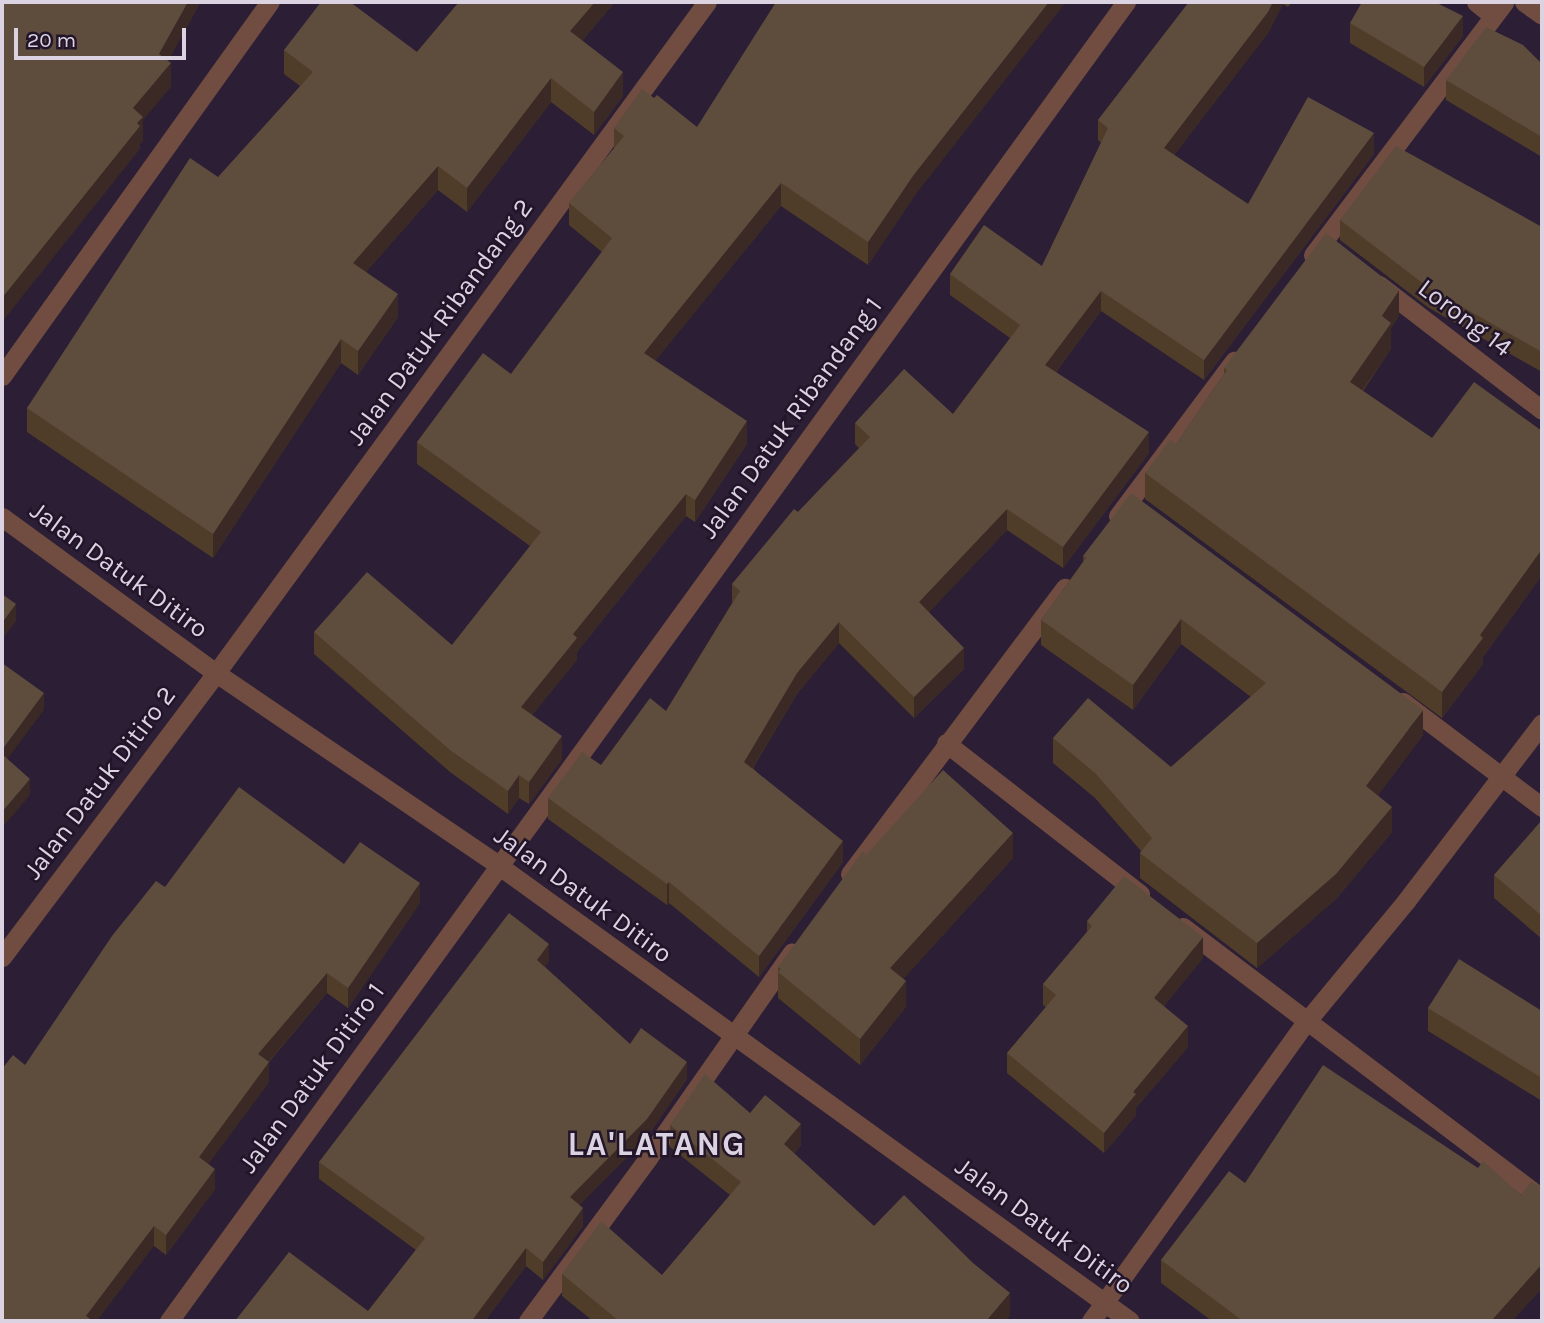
<!DOCTYPE html>
<style>
body{margin:0}
#map{position:relative;width:1544px;height:1323px;overflow:hidden;background:#2b1e35;font-family:Karla,sans-serif}
div>[style]{position:absolute}
.minor>*{height:19px;margin:-9.5px;padding:0 9.5px;transform-origin:9.5px;border-radius:9.5px;background:#704d40}
.tertiary>*{height:19px;margin:-9.5px;padding:0 9.5px;transform-origin:9.5px;border-radius:9.5px;background:#704d40}
.wall>*{inset:0;background:#4f3c29}
.shaded-wall>*{inset:0;background:#3a2925}
.building>*{inset:0;background:#5e4d3d}
span{translate:-50% -50%;white-space:nowrap;text-align:center;line-height:1.15;-webkit-text-stroke:5px #22152a;paint-order:stroke}
.street-label{font-size:26px;color:#dbd3e2}
.district-label{font-size:33px;color:#dbd3e2;font-weight:700;letter-spacing:2px}
.frame{position:absolute;inset:0;border:4px solid #dbd3e2;pointer-events:none}
.scale{position:absolute;left:14px;top:28px;width:172px;height:32px;box-sizing:border-box;border:4px solid #dbd3e2;border-top:0;padding-left:9px;font-size:21px;line-height:24px;white-space:nowrap;color:#dbd3e2;-webkit-text-stroke:5px #22152a;paint-order:stroke}
</style>
<div id="map">
<div class="minor">
<i style="left:1476px;top:2px;width:22px;rotate:39deg"></i>
<i style="left:1524px;top:2px;width:22px;rotate:36deg"></i>
<i style="left:1313px;top:255px;width:317px;rotate:-52.9deg"></i>
<i style="left:1379px;top:285px;width:205px;rotate:37.5deg"></i>
<i style="left:2px;top:376px;width:460px;rotate:-54.4deg"></i>
<i style="left:1118px;top:516px;width:194px;rotate:-53.2deg"></i>
<i style="left:1403px;top:702px;width:174px;rotate:37.1deg"></i>
<i style="left:946px;top:743px;width:246px;rotate:37.9deg"></i>
<i style="left:850px;top:874px;width:358px;rotate:-53.1deg"></i>
<i style="left:1183px;top:927px;width:450px;rotate:37.1deg"></i>
<i style="left:2px;top:957px;width:356px;rotate:-53deg"></i>
<i style="left:216px;top:673px;width:831px;rotate:-53.81deg"></i>
<i style="left:169px;top:1321px;width:1630px;rotate:-54.04deg"></i>
<i style="left:528px;top:1321px;width:202px;rotate:-53.6deg"></i>
<i style="left:648px;top:1158px;width:251px;rotate:-55deg"></i>
<i style="left:1091px;top:1321px;width:368px;rotate:-54.3deg"></i>
<i style="left:1306px;top:1022px;width:157px;rotate:-50.4deg"></i>
<i style="left:1406px;top:901px;width:224px;rotate:-52.6deg"></i>
</div>
<div class="tertiary">
<i style="left:2px;top:517px;width:265px;rotate:36.1deg"></i>
<i style="left:216px;top:673px;width:341px;rotate:34.2deg"></i>
<i style="left:498px;top:865px;width:779px;rotate:35.81deg"></i>
</div>
<div class="wall">
<i style="clip-path:polygon(459px 2px,615px 2px,582px 41px,623px 96px,594px 135px,551px 102px,467px 212px,438px 190px,366px 272px,398px 317px,358px 375px,341px 363px,213px 558px,27px 432px,27px 408px,300px 86px,284px 74px,284px 50px,417px 52px)"></i>
<i style="clip-path:polygon(1189px 2px,1292px 2px,1288px 7px,1283px 4px,1268px 33px,1174px 155px,1248px 204px,1374px 154px,1204px 380px,1101px 311px,1056px 372px,1149px 453px,1063px 568px,1007px 530px,929px 612px,964px 669px,914px 718px,839px 643px,797px 694px,753px 768px,843px 862px,759px 977px,669px 903px,667px 905px,548px 819px,548px 798px,601px 765px,666px 711px,732px 603px,732px 584px,798px 512px,859px 448px,855px 444px,855px 423px,953px 414px,1010px 338px,950px 295px,950px 274px,1042px 266px,1101px 143px,1098px 140px,1098px 120px)"></i>
<i style="clip-path:polygon(1350px 23px,1463px 36px,1424px 87px,1350px 43px)"></i>
<i style="clip-path:polygon(1542px 64px,1542px 157px,1446px 100px,1446px 80px)"></i>
<i style="clip-path:polygon(654px 98px,697px 127px,913px 198px,868px 265px,781px 206px,655px 361px,747px 444px,695px 522px,686px 516px,577px 652px,577px 660px,532px 715px,562px 759px,529px 804px,519px 798px,508px 814px,450px 772px,314px 654px,314px 632px,452px 645px,530px 546px,417px 464px,417px 442px,511px 374px,602px 252px,569px 225px,569px 203px,614px 149px,614px 128px)"></i>
<i style="clip-path:polygon(1340px 220px,1542px 227px,1542px 372px,1429px 308px,1340px 240px)"></i>
<i style="clip-path:polygon(1399px 316px,1391px 328px,1391px 349px,1363px 391px,1432px 438px,1542px 431px,1542px 575px,1483px 657px,1483px 664px,1442px 718px,1145px 499px,1145px 473px,1176px 444px,1224px 374px,1224px 368px)"></i>
<i style="clip-path:polygon(1083px 556px,1423px 735px,1378px 795px,1392px 832px,1336px 899px,1257px 968px,1140px 878px,1140px 853px,1141px 851px,1095px 798px,1053px 763px,1053px 738px,1171px 767px,1251px 697px,1181px 644px,1133px 710px,1041px 645px,1041px 620px,1083px 562px)"></i>
<i style="clip-path:polygon(1542px 820px,1542px 939px,1494px 898px,1494px 875px)"></i>
<i style="clip-path:polygon(1013px 858px,903px 979px,906px 1007px,860px 1065px,778px 998px,778px 967px)"></i>
<i style="clip-path:polygon(344px 864px,420px 903px,348px 1008px,327px 993px,269px 1062px,269px 1082px,208px 1164px,215px 1189px,166px 1255px,154px 1246px,25px 1065px)"></i>
<i style="clip-path:polygon(1087px 921px,1203px 958px,1164px 1006px,1188px 1047px,1136px 1108px,1136px 1115px,1104px 1153px,1007px 1073px,1007px 1053px,1046px 1007px,1043px 1005px,1043px 984px,1087px 932px)"></i>
<i style="clip-path:polygon(549px 962px,545px 967px,630px 1044px,687px 1079px,647px 1137px,579px 1205px,583px 1226px,543px 1280px,526px 1266px,485px 1321px,235px 1321px,368px 1311px,416px 1250px,319px 1179px,319px 1162px)"></i>
<i style="clip-path:polygon(1428px 1008px,1542px 1011px,1542px 1101px,1428px 1031px)"></i>
<i style="clip-path:polygon(750px 1113px,801px 1145px,794px 1154px,874px 1226px,1010px 1315px,1004px 1321px,593px 1321px,562px 1296px,562px 1274px,662px 1275px,730px 1195px,670px 1147px,670px 1125px)"></i>
<i style="clip-path:polygon(1478px 1168px,1521px 1195px,1542px 1187px,1542px 1288px,1512px 1321px,1212px 1321px,1161px 1283px,1161px 1260px,1245px 1183px)"></i>
</div>
<div class="shaded-wall">
<i style="clip-path:polygon(188px 2px,201px 2px,160px 76px,171px 63px,171px 87px,143px 120px,143px 141px,140px 144px,140px 149px,2px 322px,2px 298px,133px 108px,159px 54px)"></i>
<i style="clip-path:polygon(595px 2px,615px 2px,570px 55px,570px 31px)"></i>
<i style="clip-path:polygon(1049px 2px,1066px 2px,913px 198px,868px 265px,868px 242px,913px 176px)"></i>
<i style="clip-path:polygon(1273px 2px,1283px 2px,1283px 4px,1268px 33px,1164px 168px,1164px 148px)"></i>
<i style="clip-path:polygon(1463px 16px,1463px 36px,1424px 87px,1424px 67px)"></i>
<i style="clip-path:polygon(623px 72px,623px 96px,594px 135px,594px 112px)"></i>
<i style="clip-path:polygon(551px 78px,551px 102px,467px 212px,467px 188px)"></i>
<i style="clip-path:polygon(1374px 133px,1374px 154px,1204px 380px,1204px 360px)"></i>
<i style="clip-path:polygon(438px 166px,438px 190px,353px 287px,353px 263px)"></i>
<i style="clip-path:polygon(781px 183px,781px 206px,644px 375px,644px 353px)"></i>
<i style="clip-path:polygon(1399px 290px,1399px 316px,1391px 328px,1391px 349px,1350px 408px,1350px 382px,1382px 316px)"></i>
<i style="clip-path:polygon(1101px 291px,1101px 311px,1045px 386px,1045px 365px)"></i>
<i style="clip-path:polygon(398px 294px,398px 317px,358px 375px,358px 351px)"></i>
<i style="clip-path:polygon(341px 339px,341px 363px,213px 558px,213px 534px)"></i>
<i style="clip-path:polygon(747px 421px,747px 444px,695px 522px,695px 500px)"></i>
<i style="clip-path:polygon(1149px 432px,1149px 453px,1063px 568px,1063px 547px)"></i>
<i style="clip-path:polygon(686px 494px,686px 516px,577px 652px,577px 660px,521px 729px,521px 707px,573px 634px)"></i>
<i style="clip-path:polygon(1007px 509px,1007px 530px,919px 623px,919px 602px)"></i>
<i style="clip-path:polygon(1542px 549px,1542px 575px,1483px 657px,1483px 664px,1442px 718px,1442px 692px,1480px 635px)"></i>
<i style="clip-path:polygon(16px 604px,16px 621px,2px 640px,2px 623px)"></i>
<i style="clip-path:polygon(1181px 619px,1181px 644px,1133px 710px,1133px 685px)"></i>
<i style="clip-path:polygon(839px 622px,839px 643px,797px 694px,744px 782px,744px 762px,797px 673px)"></i>
<i style="clip-path:polygon(964px 648px,964px 669px,914px 718px,914px 697px)"></i>
<i style="clip-path:polygon(44px 693px,44px 710px,2px 766px,2px 750px)"></i>
<i style="clip-path:polygon(1423px 710px,1423px 735px,1366px 811px,1366px 786px)"></i>
<i style="clip-path:polygon(562px 736px,562px 759px,529px 804px,529px 782px)"></i>
<i style="clip-path:polygon(519px 775px,519px 798px,508px 814px,508px 791px)"></i>
<i style="clip-path:polygon(30px 779px,30px 795px,2px 828px,2px 812px)"></i>
<i style="clip-path:polygon(1392px 807px,1392px 832px,1336px 899px,1257px 968px,1257px 943px)"></i>
<i style="clip-path:polygon(1013px 833px,1013px 858px,890px 994px,890px 968px)"></i>
<i style="clip-path:polygon(843px 841px,843px 862px,759px 977px,759px 956px)"></i>
<i style="clip-path:polygon(669px 882px,669px 903px,667px 905px,667px 884px)"></i>
<i style="clip-path:polygon(420px 883px,420px 903px,348px 1008px,348px 988px)"></i>
<i style="clip-path:polygon(1203px 937px,1203px 958px,1154px 1019px,1154px 998px)"></i>
<i style="clip-path:polygon(549px 944px,549px 962px,537px 977px,537px 960px)"></i>
<i style="clip-path:polygon(327px 973px,327px 993px,258px 1074px,258px 1054px)"></i>
<i style="clip-path:polygon(906px 981px,906px 1007px,860px 1065px,860px 1039px)"></i>
<i style="clip-path:polygon(1188px 1026px,1188px 1047px,1136px 1108px,1136px 1115px,1104px 1153px,1104px 1133px,1133px 1092px)"></i>
<i style="clip-path:polygon(269px 1062px,269px 1082px,199px 1177px,199px 1157px)"></i>
<i style="clip-path:polygon(687px 1062px,687px 1079px,647px 1137px,570px 1215px,570px 1197px)"></i>
<i style="clip-path:polygon(801px 1124px,801px 1145px,784px 1166px,784px 1144px)"></i>
<i style="clip-path:polygon(215px 1169px,215px 1189px,166px 1255px,166px 1235px)"></i>
<i style="clip-path:polygon(583px 1208px,583px 1226px,543px 1280px,543px 1262px)"></i>
<i style="clip-path:polygon(154px 1226px,154px 1246px,97px 1321px,86px 1321px,86px 1316px)"></i>
<i style="clip-path:polygon(526px 1248px,526px 1266px,485px 1321px,472px 1321px)"></i>
<i style="clip-path:polygon(1542px 1264px,1542px 1288px,1512px 1321px,1491px 1321px)"></i>
<i style="clip-path:polygon(1010px 1293px,1010px 1315px,1004px 1321px,986px 1321px)"></i>
</div>
<div class="building">
<i style="clip-path:polygon(2px 2px,188px 2px,159px 54px,171px 63px,133px 108px,143px 117px,137px 123px,140px 126px,2px 298px)"></i>
<i style="clip-path:polygon(321px 2px,350px 2px,417px 52px,459px 2px,595px 2px,570px 31px,623px 72px,594px 112px,551px 78px,467px 188px,438px 166px,353px 263px,398px 294px,358px 351px,341px 339px,213px 534px,27px 408px,190px 158px,218px 177px,313px 72px,284px 50px)"></i>
<i style="clip-path:polygon(776px 2px,1049px 2px,913px 176px,868px 242px,781px 183px,644px 353px,747px 421px,695px 500px,686px 494px,573px 634px,577px 638px,521px 707px,562px 736px,529px 782px,519px 775px,508px 791px,450px 750px,314px 632px,367px 572px,452px 645px,541px 532px,417px 442px,483px 353px,511px 374px,612px 238px,569px 203px,624px 136px,614px 128px,642px 89px,654px 98px,657px 95px,697px 127px)"></i>
<i style="clip-path:polygon(1189px 2px,1273px 2px,1268px 12px,1164px 148px,1248px 204px,1308px 97px,1374px 133px,1204px 360px,1101px 291px,1045px 365px,1149px 432px,1063px 547px,1007px 509px,919px 602px,964px 648px,914px 697px,839px 622px,797px 673px,744px 762px,843px 841px,759px 956px,669px 882px,667px 884px,548px 798px,582px 752px,601px 765px,650px 698px,666px 711px,740px 591px,732px 584px,794px 509px,798px 512px,870px 437px,855px 423px,904px 369px,953px 414px,1020px 325px,950px 274px,984px 225px,1042px 266px,1108px 128px,1098px 120px)"></i>
<i style="clip-path:polygon(1362px 2px,1435px 2px,1463px 16px,1424px 67px,1350px 23px)"></i>
<i style="clip-path:polygon(1486px 27px,1523px 45px,1542px 64px,1542px 137px,1446px 80px)"></i>
<i style="clip-path:polygon(1396px 146px,1542px 227px,1542px 352px,1429px 288px,1340px 220px)"></i>
<i style="clip-path:polygon(1326px 233px,1399px 290px,1382px 316px,1391px 323px,1350px 382px,1432px 438px,1474px 382px,1542px 431px,1542px 549px,1480px 635px,1483px 638px,1442px 692px,1145px 473px,1170px 440px,1176px 444px,1227px 370px,1224px 368px)"></i>
<i style="clip-path:polygon(1131px 493px,1423px 710px,1366px 786px,1392px 807px,1336px 874px,1257px 943px,1140px 853px,1152px 838px,1095px 773px,1053px 738px,1088px 698px,1171px 767px,1266px 683px,1181px 619px,1133px 685px,1041px 620px,1086px 558px,1083px 556px)"></i>
<i style="clip-path:polygon(2px 594px,16px 604px,2px 623px)"></i>
<i style="clip-path:polygon(2px 663px,44px 693px,2px 750px)"></i>
<i style="clip-path:polygon(2px 754px,30px 779px,2px 812px)"></i>
<i style="clip-path:polygon(943px 770px,1013px 833px,890px 968px,906px 981px,860px 1039px,778px 972px,781px 969px,778px 967px,863px 851px,866px 855px)"></i>
<i style="clip-path:polygon(239px 787px,344px 864px,360px 842px,420px 883px,348px 988px,327px 973px,258px 1054px,269px 1062px,199px 1157px,215px 1169px,166px 1235px,154px 1226px,86px 1316px,93px 1321px,2px 1321px,2px 1069px,13px 1055px,25px 1065px,112px 936px,156px 881px,165px 887px)"></i>
<i style="clip-path:polygon(1542px 820px,1542px 916px,1494px 875px)"></i>
<i style="clip-path:polygon(1124px 876px,1203px 937px,1154px 998px,1188px 1026px,1133px 1092px,1136px 1094px,1104px 1133px,1007px 1053px,1056px 995px,1043px 984px,1092px 926px,1087px 921px)"></i>
<i style="clip-path:polygon(509px 913px,549px 944px,537px 960px,630px 1044px,641px 1028px,687px 1062px,647px 1119px,570px 1197px,583px 1208px,543px 1262px,526px 1248px,472px 1320px,474px 1321px,235px 1321px,289px 1252px,368px 1311px,425px 1238px,319px 1162px)"></i>
<i style="clip-path:polygon(1459px 959px,1542px 1011px,1542px 1078px,1428px 1008px)"></i>
<i style="clip-path:polygon(1323px 1065px,1478px 1168px,1483px 1161px,1521px 1195px,1531px 1182px,1542px 1187px,1542px 1264px,1491px 1321px,1243px 1321px,1161px 1260px,1229px 1171px,1245px 1183px)"></i>
<i style="clip-path:polygon(705px 1074px,750px 1113px,765px 1095px,801px 1124px,784px 1144px,874px 1226px,904px 1195px,973px 1263px,1010px 1293px,986px 1321px,619px 1321px,562px 1274px,601px 1221px,662px 1275px,741px 1182px,670px 1125px)"></i>
</div>
<div class="street-label">
<span style="left:1465px;top:318px;rotate:37deg">Lorong 14</span>
<span style="left:440px;top:322px;rotate:-54deg">Jalan Datuk Ribandang 2</span>
<span style="left:791px;top:418px;rotate:-54deg">Jalan Datuk Ribandang 1</span>
<span style="left:119px;top:570px;rotate:36deg">Jalan Datuk Ditiro</span>
<span style="left:100px;top:783px;rotate:-53deg">Jalan Datuk Ditiro 2</span>
<span style="left:583px;top:895px;rotate:36deg">Jalan Datuk Ditiro</span>
<span style="left:312px;top:1078px;rotate:-54deg">Jalan Datuk Ditiro 1</span>
<span style="left:1044px;top:1226px;rotate:36deg">Jalan Datuk Ditiro</span>
</div>
<div class="district-label">
<span style="left:657px;top:1145px">LA'LATANG</span>
</div>
<div class="frame"></div>
<div class="scale">20 m</div>
</div>
